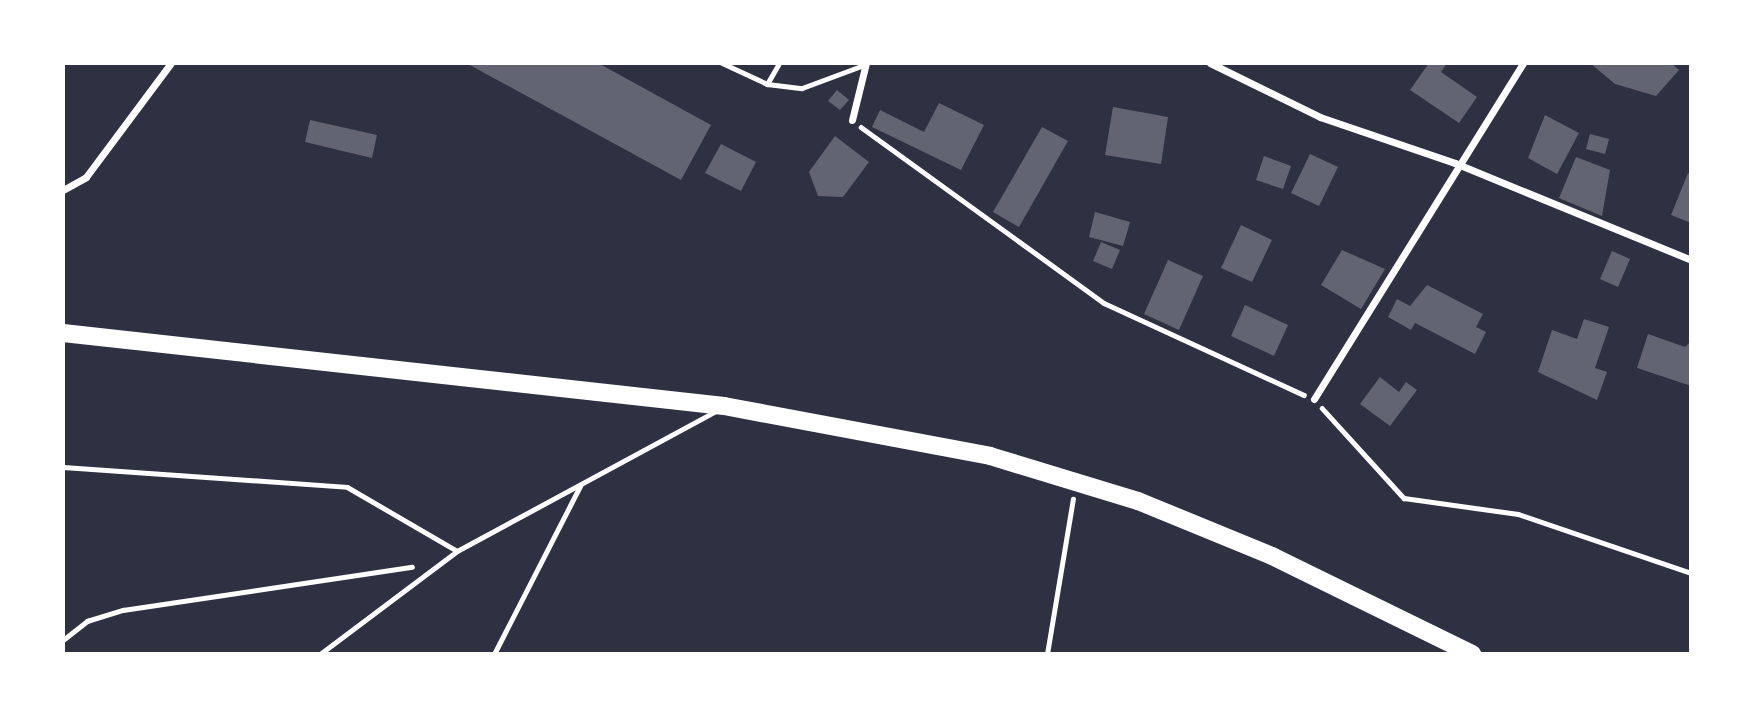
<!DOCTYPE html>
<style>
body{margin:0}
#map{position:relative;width:1754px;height:717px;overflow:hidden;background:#2d3142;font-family:"Asap Condensed",sans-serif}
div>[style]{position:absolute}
.building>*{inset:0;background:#626471}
.path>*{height:4.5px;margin:-2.25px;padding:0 2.25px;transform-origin:2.25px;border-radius:2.25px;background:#fff}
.service>*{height:5px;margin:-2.5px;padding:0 2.5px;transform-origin:2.5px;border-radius:2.5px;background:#fff}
.minor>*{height:7px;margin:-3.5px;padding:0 3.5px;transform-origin:3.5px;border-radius:3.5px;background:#fff}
.trunk>*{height:18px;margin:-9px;padding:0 9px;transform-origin:9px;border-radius:9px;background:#fff}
span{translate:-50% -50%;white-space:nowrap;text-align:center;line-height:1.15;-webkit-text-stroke:5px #fff;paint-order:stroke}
.frame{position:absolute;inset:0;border:65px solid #fff;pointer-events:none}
</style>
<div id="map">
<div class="building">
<i style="clip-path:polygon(466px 63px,598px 63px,711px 125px,681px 180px)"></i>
<i style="clip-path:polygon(1429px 63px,1447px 63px,1441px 72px,1477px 97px,1459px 123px,1410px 90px)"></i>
<i style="clip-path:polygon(1590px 63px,1671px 63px,1679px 70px,1656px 96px,1615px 84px)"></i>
<i style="clip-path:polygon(837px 90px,849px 100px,840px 110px,828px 101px)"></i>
<i style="clip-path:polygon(939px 103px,984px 125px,961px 170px,872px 127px,880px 110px,924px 132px)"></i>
<i style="clip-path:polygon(1113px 107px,1168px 117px,1161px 164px,1105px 155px)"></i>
<i style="clip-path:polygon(1545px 115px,1579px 133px,1557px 174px,1528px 158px)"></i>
<i style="clip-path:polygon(310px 120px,377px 135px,372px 158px,305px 142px)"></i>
<i style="clip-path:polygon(1042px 127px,1068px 141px,1019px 227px,993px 212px)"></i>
<i style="clip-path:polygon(1590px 134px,1609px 139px,1605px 154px,1586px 149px)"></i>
<i style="clip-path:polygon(835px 136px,869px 162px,843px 197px,818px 196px,809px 172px)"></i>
<i style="clip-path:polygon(721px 144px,756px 162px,741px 191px,705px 173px)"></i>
<i style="clip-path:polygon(1310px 154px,1338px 167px,1319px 206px,1291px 193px)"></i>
<i style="clip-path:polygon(1264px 156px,1291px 166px,1283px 189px,1256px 180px)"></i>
<i style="clip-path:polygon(1576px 157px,1610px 170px,1602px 216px,1559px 198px)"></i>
<i style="clip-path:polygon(1688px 173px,1691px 174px,1691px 223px,1671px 215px)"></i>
<i style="clip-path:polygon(1095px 212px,1130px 222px,1123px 246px,1089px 237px)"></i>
<i style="clip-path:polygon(1241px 225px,1272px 240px,1252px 282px,1221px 268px)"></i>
<i style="clip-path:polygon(1101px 242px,1120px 250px,1112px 269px,1093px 261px)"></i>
<i style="clip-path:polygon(1342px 250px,1385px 269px,1361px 309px,1321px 285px)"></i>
<i style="clip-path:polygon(1612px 251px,1630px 259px,1618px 287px,1600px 279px)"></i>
<i style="clip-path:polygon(1168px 260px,1203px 276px,1179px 330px,1144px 314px)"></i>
<i style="clip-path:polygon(1427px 285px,1483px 314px,1476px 327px,1486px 332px,1475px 354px,1415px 323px,1411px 330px,1388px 317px,1397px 299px,1410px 306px)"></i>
<i style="clip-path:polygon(1245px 305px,1288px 325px,1274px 356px,1231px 336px)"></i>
<i style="clip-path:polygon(1584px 319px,1609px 327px,1595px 368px,1607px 372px,1597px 400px,1538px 372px,1552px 330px,1577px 339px)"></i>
<i style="clip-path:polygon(1648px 334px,1685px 347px,1691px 341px,1691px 386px,1637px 368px)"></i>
<i style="clip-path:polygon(1380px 377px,1399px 392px,1406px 382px,1417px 390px,1390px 426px,1360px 404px)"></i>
</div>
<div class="path">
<i style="left:861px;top:127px;width:300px;rotate:35.9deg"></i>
<i style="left:1104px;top:303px;width:220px;rotate:24.7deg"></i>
<i style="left:1322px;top:408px;width:122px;rotate:47.7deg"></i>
<i style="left:1404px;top:498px;width:115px;rotate:8deg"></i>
<i style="left:1518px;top:514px;width:183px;rotate:18.8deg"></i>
<i style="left:63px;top:640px;width:31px;rotate:-38deg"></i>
<i style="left:87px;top:621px;width:38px;rotate:-17deg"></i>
<i style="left:123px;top:610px;width:292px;rotate:-8.5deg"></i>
<i style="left:1047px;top:654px;width:157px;rotate:-80.5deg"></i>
</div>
<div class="service">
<i style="left:722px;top:63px;width:50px;rotate:25deg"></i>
<i style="left:767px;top:84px;width:35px;rotate:7deg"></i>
<i style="left:802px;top:88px;width:66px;rotate:-20.4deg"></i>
<i style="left:767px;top:84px;width:24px;rotate:-60deg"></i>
<i style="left:63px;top:467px;width:285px;rotate:4deg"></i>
<i style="left:347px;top:487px;width:127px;rotate:30.2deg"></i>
<i style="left:320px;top:654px;width:171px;rotate:-36.9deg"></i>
<i style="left:457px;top:551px;width:294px;rotate:-28.4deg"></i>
<i style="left:494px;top:654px;width:189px;rotate:-62.9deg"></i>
</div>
<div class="minor">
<i style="left:1210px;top:63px;width:123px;rotate:26.1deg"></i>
<i style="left:1320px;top:117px;width:143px;rotate:18.8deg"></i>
<i style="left:1455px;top:163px;width:255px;rotate:22.3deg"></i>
<i style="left:852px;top:120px;width:59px;rotate:-76.2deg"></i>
<i style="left:63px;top:190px;width:26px;rotate:-29deg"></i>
<i style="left:86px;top:177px;width:142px;rotate:-53.3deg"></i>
<i style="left:1314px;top:399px;width:396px;rotate:-58.1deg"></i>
</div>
<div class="trunk">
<i style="left:63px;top:333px;width:665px;rotate:6.3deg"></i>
<i style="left:724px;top:406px;width:271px;rotate:10.6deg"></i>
<i style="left:990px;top:456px;width:155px;rotate:16.9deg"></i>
<i style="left:1138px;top:501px;width:145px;rotate:22.3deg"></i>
<i style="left:1272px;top:556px;width:223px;rotate:26.1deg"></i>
</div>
<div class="frame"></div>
</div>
